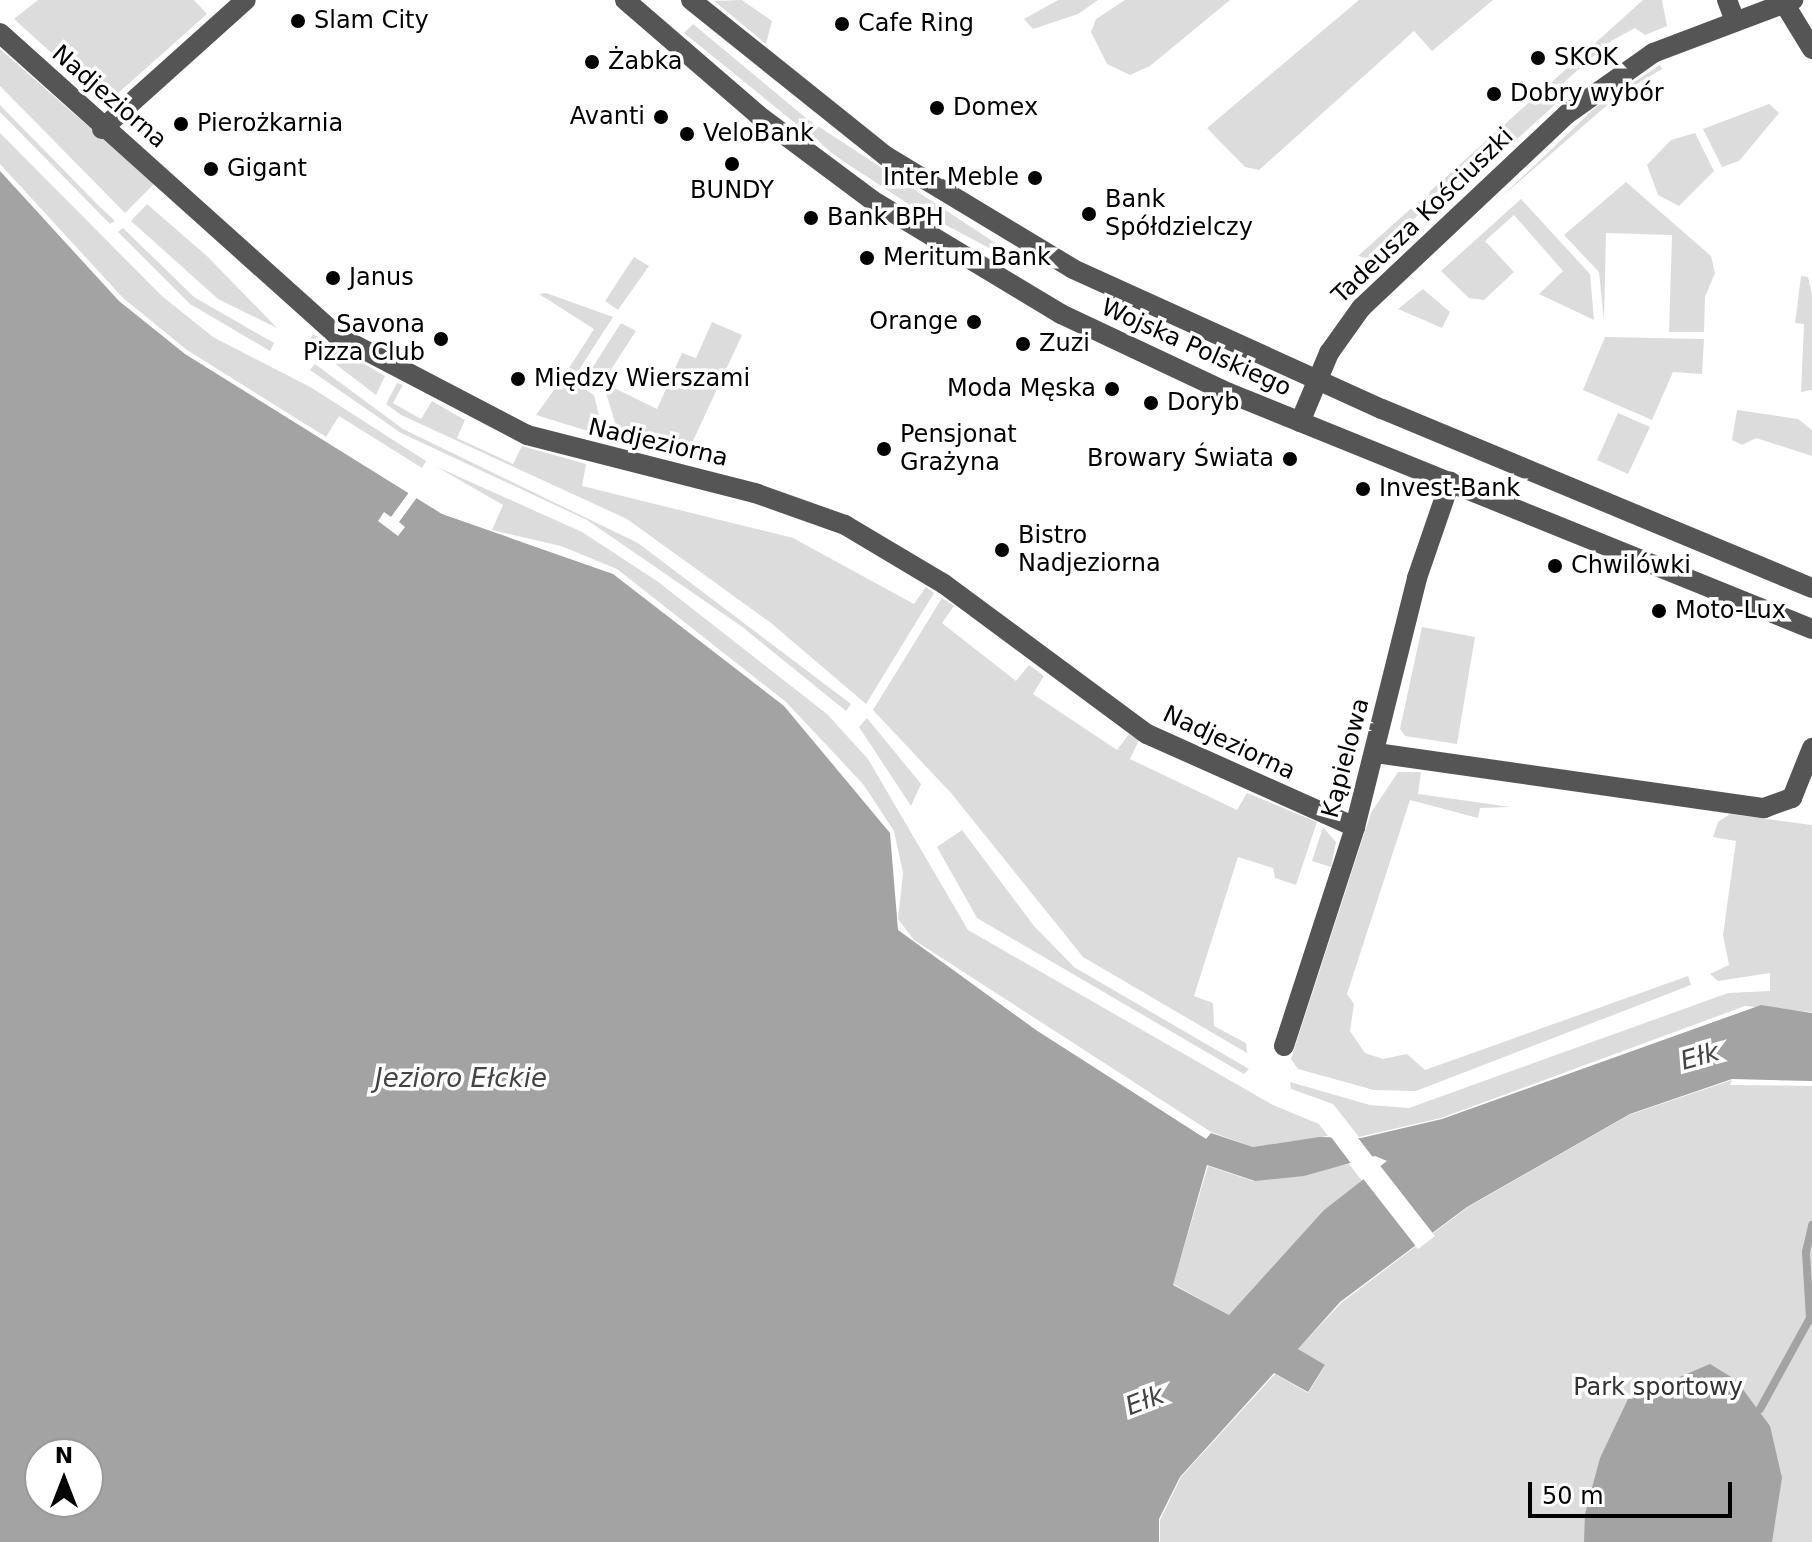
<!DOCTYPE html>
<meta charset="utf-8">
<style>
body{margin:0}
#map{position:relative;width:1812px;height:1542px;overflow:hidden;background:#fff;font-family:"DejaVu Sans",sans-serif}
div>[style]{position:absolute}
.green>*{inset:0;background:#dcdcdc}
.water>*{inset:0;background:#a3a3a3}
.pier>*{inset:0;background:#fff}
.stream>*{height:8px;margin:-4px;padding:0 4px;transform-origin:4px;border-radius:4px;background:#a3a3a3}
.minor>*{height:20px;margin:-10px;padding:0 10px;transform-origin:10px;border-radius:10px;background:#555}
.dots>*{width:22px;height:22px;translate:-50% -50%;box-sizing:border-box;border:4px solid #fff;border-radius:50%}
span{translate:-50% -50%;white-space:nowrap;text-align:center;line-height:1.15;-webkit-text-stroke:7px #fff;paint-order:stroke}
.poi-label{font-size:24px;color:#000}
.left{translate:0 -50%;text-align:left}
.right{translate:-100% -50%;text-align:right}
.street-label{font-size:24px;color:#000}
.park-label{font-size:24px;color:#333}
.water-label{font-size:26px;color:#444;font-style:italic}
.north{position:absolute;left:24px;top:1438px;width:80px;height:80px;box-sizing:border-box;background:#fff;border:2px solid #999;border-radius:50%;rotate:0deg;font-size:22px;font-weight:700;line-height:32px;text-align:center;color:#000}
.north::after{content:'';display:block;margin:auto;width:28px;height:36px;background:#000;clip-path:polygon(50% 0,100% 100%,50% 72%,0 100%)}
.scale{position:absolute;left:1528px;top:1482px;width:204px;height:36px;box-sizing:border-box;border:4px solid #000;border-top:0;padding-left:10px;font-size:24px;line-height:28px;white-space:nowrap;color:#000;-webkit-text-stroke:6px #fff;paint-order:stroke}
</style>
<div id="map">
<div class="green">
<i style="clip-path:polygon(38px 0,194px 0,207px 14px,107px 103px,14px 19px)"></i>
<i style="clip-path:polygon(742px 0,772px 21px,766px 44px,714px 1px)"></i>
<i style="clip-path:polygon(1058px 0,1098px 0,1078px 14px,1033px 29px,1024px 19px)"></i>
<i style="clip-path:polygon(1125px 0,1230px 0,1150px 66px,1130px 75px,1107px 64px,1091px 32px,1096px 19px)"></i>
<i style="clip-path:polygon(1359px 0,1493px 0,1432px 51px,1414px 31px,1259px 170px,1245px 167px,1207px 128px)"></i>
<i style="clip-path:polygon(1643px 0,1662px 0,1667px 26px,1645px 35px,1635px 28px,1611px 41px,1554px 91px,1559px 101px,1485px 168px,1449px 187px,1370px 259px,1358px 256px)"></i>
<i style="clip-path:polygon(693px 24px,806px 118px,1012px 254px,1010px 259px,919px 211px,837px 157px,684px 33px)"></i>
<i style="clip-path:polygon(0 49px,154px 184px,125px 213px,0 86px)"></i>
<i style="clip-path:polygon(1660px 65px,1662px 69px,1620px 94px,1500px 198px,1596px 107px)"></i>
<i style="clip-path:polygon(1769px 104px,1779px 113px,1739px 161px,1722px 167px,1703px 129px)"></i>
<i style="clip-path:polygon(0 105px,98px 205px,115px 221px,110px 224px,0 112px)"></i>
<i style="clip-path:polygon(0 133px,162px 296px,213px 337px,312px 388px,426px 461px,422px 468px,339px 416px,326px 437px,187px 350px,123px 298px,0 164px)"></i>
<i style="clip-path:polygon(1695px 133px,1714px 171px,1679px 206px,1658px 195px,1647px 165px,1671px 140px)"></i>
<i style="clip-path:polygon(1626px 182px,1711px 256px,1715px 273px,1705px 297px,1704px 332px,1669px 332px,1672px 235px,1606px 233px,1604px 321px,1599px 272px,1564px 235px)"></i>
<i style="clip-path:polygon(1521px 199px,1590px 274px,1594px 320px,1539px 294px,1563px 271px,1514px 215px,1485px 241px,1514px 272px,1484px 300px,1469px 298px,1441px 271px)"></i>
<i style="clip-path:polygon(147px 204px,208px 257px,277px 328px,218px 299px,131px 221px)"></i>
<i style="clip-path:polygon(123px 228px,194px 297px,274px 343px,270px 351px,190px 304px,118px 232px)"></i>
<i style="clip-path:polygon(634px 257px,649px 266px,618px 310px,605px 301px)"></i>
<i style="clip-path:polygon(1801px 276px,1808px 277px,1812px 295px,1812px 390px,1801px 392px,1804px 324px,1795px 323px)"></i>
<i style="clip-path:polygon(1423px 289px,1450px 312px,1442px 328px,1398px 309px)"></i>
<i style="clip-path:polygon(546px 293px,613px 317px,577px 373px,569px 368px,594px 329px,539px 294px)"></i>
<i style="clip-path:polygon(712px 322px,742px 335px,692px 443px,702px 448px,699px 458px,620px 439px,606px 393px,610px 386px,657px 409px,682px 353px,696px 358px)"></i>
<i style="clip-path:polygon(621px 323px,636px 331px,601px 385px,587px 376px)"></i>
<i style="clip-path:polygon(313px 334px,385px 376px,376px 395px,308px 343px)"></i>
<i style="clip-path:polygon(1605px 337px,1704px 339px,1702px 374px,1673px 372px,1652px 420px,1583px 390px)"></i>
<i style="clip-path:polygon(315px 364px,403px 429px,638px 543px,851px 704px,846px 711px,741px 626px,587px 520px,401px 433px,310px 370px)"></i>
<i style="clip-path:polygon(564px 376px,594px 395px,604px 436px,536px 415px)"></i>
<i style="clip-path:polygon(397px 383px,403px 385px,393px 403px,421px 419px,432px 401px,465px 420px,457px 438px,513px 464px,522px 446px,586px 464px,582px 486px,793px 538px,914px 604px,926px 587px,934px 593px,866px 704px,771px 623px,627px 519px,401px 415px,386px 404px)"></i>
<i style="clip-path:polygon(1737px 410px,1798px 419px,1812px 430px,1812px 456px,1756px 438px,1742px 445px,1732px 440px)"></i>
<i style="clip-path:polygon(1618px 413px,1650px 427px,1628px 474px,1597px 460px)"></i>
<i style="clip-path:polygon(437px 467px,582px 532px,657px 581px,827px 714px,868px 759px,968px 930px,1273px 1105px,1319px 1124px,1328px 1136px,1253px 1147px,1211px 1132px,914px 940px,898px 919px,903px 873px,894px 831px,863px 784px,786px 702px,617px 569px,561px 546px,492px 530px,503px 505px)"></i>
<i style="clip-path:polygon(942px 598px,954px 606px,942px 623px,1016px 681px,1029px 665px,1044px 676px,1033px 694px,1117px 750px,1129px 734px,1139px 740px,1130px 759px,1237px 810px,1247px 793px,1317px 822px,1296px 885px,1275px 878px,1273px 868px,1238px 857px,1194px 996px,1213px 1003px,1214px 1026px,1246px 1043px,1247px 1053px,1083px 957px,951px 793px,873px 710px)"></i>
<i style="clip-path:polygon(1422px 627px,1475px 637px,1457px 744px,1405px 736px,1400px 729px)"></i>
<i style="clip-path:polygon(867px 718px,921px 784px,911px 806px,859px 727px)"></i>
<i style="clip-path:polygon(1398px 772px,1421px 772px,1418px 794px,1511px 807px,1480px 808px,1478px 818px,1410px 800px,1347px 994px,1354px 1004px,1350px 1031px,1365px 1053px,1383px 1059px,1407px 1054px,1425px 1070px,1688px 976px,1691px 985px,1416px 1091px,1374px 1090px,1298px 1069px,1291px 1059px,1371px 813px)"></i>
<i style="clip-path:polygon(1730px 814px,1812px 825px,1812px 1012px,1745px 1006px,1441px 1118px,1359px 1137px,1333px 1104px,1291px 1089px,1290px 1082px,1370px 1105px,1409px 1108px,1728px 993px,1770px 991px,1770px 973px,1718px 981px,1710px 974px,1729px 965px,1723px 935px,1736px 841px,1713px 837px,1718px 822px)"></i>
<i style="clip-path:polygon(1323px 827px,1336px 842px,1331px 867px,1312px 861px)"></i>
<i style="clip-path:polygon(962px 830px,1034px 926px,1074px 967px,1249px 1069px,1244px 1074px,977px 918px,937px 847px)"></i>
<i style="clip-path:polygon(1732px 1080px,1730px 1085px,1812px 1086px,1812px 1542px,1160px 1542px,1160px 1520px,1181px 1477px,1275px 1374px,1308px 1393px,1325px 1366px,1298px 1349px,1341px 1303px,1468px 1207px,1629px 1115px)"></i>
<i style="clip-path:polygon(1349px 1164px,1362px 1181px,1324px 1210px,1258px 1291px,1229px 1315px,1173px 1284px,1208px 1166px,1253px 1181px)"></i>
</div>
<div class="water">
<i style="clip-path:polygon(evenodd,0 171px,119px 301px,185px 354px,442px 514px,613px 574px,784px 706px,890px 833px,898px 930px,1036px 1030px,1206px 1139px,1211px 1133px,1253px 1147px,1319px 1137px,1361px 1138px,1442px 1119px,1761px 1005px,1812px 1013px,1812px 1081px,1732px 1079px,1630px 1114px,1467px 1207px,1340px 1302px,1298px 1349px,1325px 1365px,1308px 1392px,1274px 1373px,1180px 1477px,1159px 1519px,1159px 1542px,0 1542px,0 171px,1375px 1156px,1387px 1161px,1324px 1210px,1229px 1315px,1173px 1285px,1207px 1165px,1255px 1181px,1304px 1176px,1375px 1156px,0 171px,40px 1454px,88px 1454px,88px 1502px,40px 1502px,40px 1454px)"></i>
<i style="clip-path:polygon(1710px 1364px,1736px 1380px,1770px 1426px,1782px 1478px,1772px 1542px,1584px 1542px,1585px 1514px,1600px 1458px,1628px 1399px)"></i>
</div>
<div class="pier">
<i style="clip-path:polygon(410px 491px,418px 496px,399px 522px,405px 527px,398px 536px,378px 521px,384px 512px,391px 517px)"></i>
<i style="clip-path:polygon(1328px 1133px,1355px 1134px,1375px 1160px,1353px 1166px)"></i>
<i style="clip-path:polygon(1378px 1163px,1435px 1236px,1418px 1249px,1361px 1176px)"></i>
</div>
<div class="stream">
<i style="left:1760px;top:1409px;width:104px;rotate:-61.2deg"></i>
<i style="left:1810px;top:1318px;width:66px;rotate:-93.5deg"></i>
<i style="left:1806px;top:1252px;width:28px;rotate:-77deg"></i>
</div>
<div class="minor">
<i style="left:625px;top:0;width:176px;rotate:40.8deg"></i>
<i style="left:758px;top:115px;width:142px;rotate:36.7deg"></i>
<i style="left:872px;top:200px;width:221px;rotate:31.1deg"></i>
<i style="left:1061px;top:314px;width:186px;rotate:25.2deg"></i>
<i style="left:1229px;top:393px;width:629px;rotate:22.04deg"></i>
<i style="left:691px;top:0;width:250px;rotate:38.7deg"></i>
<i style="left:886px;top:156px;width:218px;rotate:31.1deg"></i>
<i style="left:1073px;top:269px;width:339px;rotate:24.4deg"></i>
<i style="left:1382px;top:409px;width:466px;rotate:22.6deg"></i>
<i style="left:1727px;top:0;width:22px;rotate:69deg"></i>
<i style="left:1784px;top:3px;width:54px;rotate:58.7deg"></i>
<i style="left:0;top:33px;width:452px;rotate:41.9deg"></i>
<i style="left:336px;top:335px;width:216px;rotate:27.6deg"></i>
<i style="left:527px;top:435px;width:235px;rotate:14.3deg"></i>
<i style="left:755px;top:493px;width:96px;rotate:19.6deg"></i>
<i style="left:845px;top:525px;width:115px;rotate:30.8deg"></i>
<i style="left:944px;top:584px;width:252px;rotate:36.5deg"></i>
<i style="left:1147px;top:734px;width:228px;rotate:24.1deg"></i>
<i style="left:102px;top:129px;width:193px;rotate:-41.9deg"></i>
<i style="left:1300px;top:422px;width:75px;rotate:-67.2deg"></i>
<i style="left:1329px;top:353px;width:55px;rotate:-54.6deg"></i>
<i style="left:1361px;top:308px;width:283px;rotate:-43.3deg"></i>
<i style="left:1567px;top:114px;width:105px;rotate:-35.3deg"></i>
<i style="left:1653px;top:53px;width:150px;rotate:-20.7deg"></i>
<i style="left:1376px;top:753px;width:392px;rotate:8.1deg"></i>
<i style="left:1764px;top:808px;width:30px;rotate:-20deg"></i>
<i style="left:1792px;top:798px;width:54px;rotate:-68.2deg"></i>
<i style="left:1284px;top:1046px;width:230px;rotate:-72deg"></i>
<i style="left:1355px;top:827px;width:257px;rotate:-76deg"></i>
<i style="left:1417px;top:578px;width:102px;rotate:-71deg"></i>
</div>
<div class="dots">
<i style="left:298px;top:21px;background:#000"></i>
<i style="left:842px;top:24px;background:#000"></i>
<i style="left:1538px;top:58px;background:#000"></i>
<i style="left:592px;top:62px;background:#000"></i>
<i style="left:1494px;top:94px;background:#000"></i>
<i style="left:937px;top:108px;background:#000"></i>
<i style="left:661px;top:117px;background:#000"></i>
<i style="left:181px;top:124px;background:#000"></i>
<i style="left:687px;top:134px;background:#000"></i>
<i style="left:732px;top:164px;background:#000"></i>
<i style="left:211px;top:169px;background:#000"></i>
<i style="left:1035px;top:178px;background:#000"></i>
<i style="left:1089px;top:214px;background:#000"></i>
<i style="left:811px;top:218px;background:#000"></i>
<i style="left:867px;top:258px;background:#000"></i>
<i style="left:333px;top:278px;background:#000"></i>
<i style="left:974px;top:322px;background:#000"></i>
<i style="left:441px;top:339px;background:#000"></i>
<i style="left:1023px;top:344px;background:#000"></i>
<i style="left:518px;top:379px;background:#000"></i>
<i style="left:1112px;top:389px;background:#000"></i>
<i style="left:1151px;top:403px;background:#000"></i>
<i style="left:884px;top:449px;background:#000"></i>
<i style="left:1290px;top:459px;background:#000"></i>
<i style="left:1363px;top:489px;background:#000"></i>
<i style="left:1002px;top:550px;background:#000"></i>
<i style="left:1555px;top:566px;background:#000"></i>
<i style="left:1659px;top:611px;background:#000"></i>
</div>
<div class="poi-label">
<span class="left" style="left:314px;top:21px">Slam City</span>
<span class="left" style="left:858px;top:24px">Cafe Ring</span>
<span class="left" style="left:1554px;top:58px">SKOK</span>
<span class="left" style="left:608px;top:62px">Żabka</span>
<span class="left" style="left:1510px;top:94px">Dobry wybór</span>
<span class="left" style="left:953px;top:108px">Domex</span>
<span class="right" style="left:645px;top:117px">Avanti</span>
<span class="left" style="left:197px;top:124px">Pierożkarnia</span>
<span class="left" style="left:703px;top:134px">VeloBank</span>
<span class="left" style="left:227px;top:169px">Gigant</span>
<span class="right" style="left:1019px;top:178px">Inter Meble</span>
<span style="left:732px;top:191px">BUNDY</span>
<span class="left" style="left:1105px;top:214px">Bank<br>Spółdzielczy</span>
<span class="left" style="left:827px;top:218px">Bank BPH</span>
<span class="left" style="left:883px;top:258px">Meritum Bank</span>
<span class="left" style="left:349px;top:278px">Janus</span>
<span class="right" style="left:958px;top:322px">Orange</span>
<span class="right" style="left:425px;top:339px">Savona<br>Pizza Club</span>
<span class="left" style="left:1039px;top:344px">Zuzi</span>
<span class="left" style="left:534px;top:379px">Między Wierszami</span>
<span class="right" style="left:1096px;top:389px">Moda Męska</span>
<span class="left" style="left:1167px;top:403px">Doryb</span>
<span class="left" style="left:900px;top:449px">Pensjonat<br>Grażyna</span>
<span class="right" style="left:1274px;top:459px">Browary Świata</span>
<span class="left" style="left:1379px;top:489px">Invest-Bank</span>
<span class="left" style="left:1018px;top:550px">Bistro<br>Nadjeziorna</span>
<span class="left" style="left:1571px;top:566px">Chwilówki</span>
<span class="left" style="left:1675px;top:611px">Moto-Lux</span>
</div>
<div class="street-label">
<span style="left:109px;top:97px;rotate:41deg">Nadjeziorna</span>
<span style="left:1423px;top:216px;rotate:-44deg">Tadeusza Kościuszki</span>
<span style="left:1196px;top:348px;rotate:24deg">Wojska Polskiego</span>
<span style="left:658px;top:443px;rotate:13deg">Nadjeziorna</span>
<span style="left:1229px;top:743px;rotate:25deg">Nadjeziorna</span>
<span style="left:1346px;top:758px;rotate:-75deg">Kąpielowa</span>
</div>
<div class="park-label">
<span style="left:1658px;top:1388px">Park sportowy</span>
</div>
<div class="water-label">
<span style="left:1700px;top:1057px;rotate:-16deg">Ełk</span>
<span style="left:461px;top:1079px">Jezioro Ełckie</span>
<span style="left:1145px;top:1401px;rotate:-21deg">Ełk</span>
</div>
<div class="north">N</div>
<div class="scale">50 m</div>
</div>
